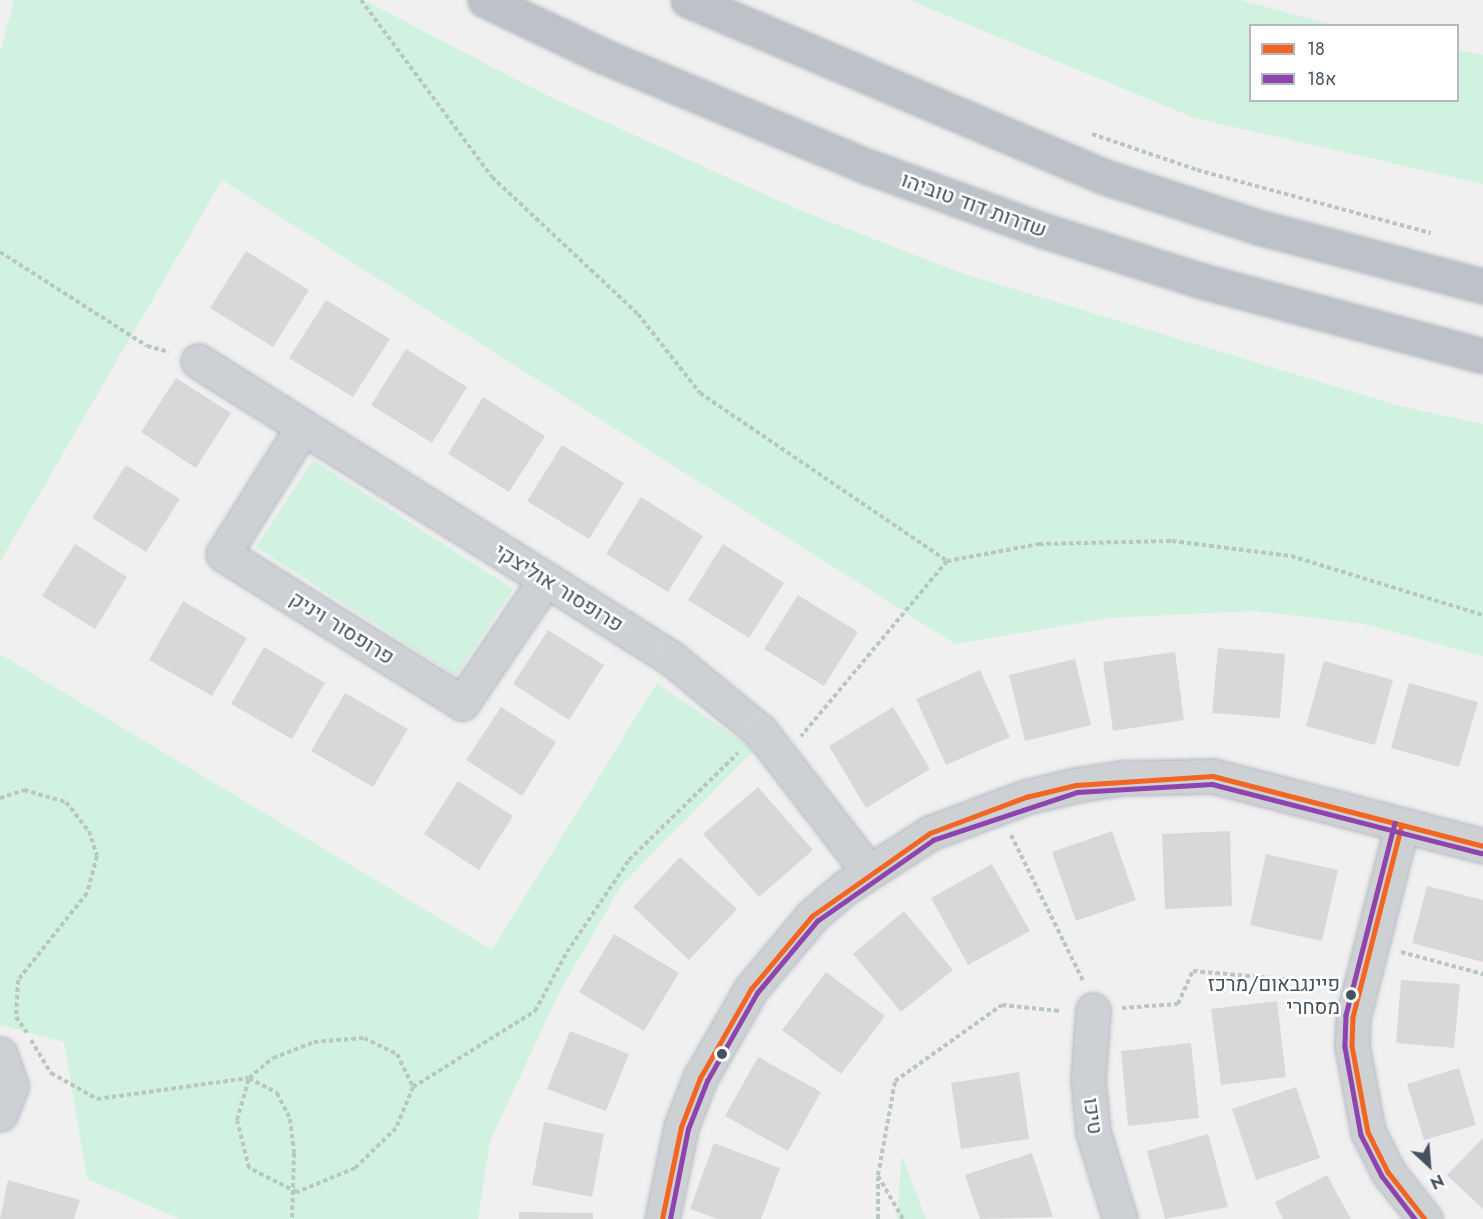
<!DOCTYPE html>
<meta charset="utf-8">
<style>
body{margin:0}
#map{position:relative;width:1483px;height:1219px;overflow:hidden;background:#f1f0f0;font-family:Jost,Heebo,sans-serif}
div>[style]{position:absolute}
.green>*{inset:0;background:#d2f2e1}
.building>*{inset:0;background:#d8d8db}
.path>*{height:4px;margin-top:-2px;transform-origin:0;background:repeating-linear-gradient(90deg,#b9c6c4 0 4.5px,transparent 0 7.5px)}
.roads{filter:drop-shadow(0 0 2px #b4b9c1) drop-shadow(0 0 2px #b4b9c1)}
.minor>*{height:33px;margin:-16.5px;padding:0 16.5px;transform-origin:16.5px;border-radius:16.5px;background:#ced1d4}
.highway>*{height:33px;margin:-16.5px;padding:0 16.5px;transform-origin:16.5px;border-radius:16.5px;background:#bdc2c9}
.bus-1>*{height:4.5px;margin:-2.25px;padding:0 2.25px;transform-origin:2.25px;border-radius:2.25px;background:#f26522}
.bus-2>*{height:4.5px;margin:-2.25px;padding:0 2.25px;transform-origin:2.25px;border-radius:2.25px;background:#8e44ad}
.dots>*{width:16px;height:16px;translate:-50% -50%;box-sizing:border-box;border:3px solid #fff;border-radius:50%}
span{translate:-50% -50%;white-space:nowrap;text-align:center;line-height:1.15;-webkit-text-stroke:5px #fff;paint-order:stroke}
.bus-label{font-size:20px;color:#45515f}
.right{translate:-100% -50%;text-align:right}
.street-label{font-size:21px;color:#45515f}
.legend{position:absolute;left:1249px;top:24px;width:210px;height:78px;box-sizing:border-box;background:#fff;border:2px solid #b5b9bf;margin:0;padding:8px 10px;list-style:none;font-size:18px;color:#45515f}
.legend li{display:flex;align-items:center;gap:12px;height:30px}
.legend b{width:30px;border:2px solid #b5b9bf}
.north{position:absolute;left:1399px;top:1135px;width:60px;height:60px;-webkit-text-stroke:4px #fff;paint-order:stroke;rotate:154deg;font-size:16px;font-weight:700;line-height:24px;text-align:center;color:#45515f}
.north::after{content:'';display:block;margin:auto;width:21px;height:27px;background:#45515f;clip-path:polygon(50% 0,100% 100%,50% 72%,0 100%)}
</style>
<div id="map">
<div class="green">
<i style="clip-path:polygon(14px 0,364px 0,544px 94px,797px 209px,964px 274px,1400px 406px,1483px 424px,1483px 656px,1364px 624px,1255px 611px,1108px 618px,955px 644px,222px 180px,0 562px,0 53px)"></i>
<i style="clip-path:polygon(909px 0,1240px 0,1333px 25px,1250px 26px,1250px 100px,1458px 100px,1458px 50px,1483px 55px,1483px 184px,1194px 118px)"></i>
<i style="clip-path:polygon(313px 460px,513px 589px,456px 676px,256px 547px)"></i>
<i style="clip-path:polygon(0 654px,492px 950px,657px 683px,754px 750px,621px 886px,560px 991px,490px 1141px,478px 1219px,180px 1219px,87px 1179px,64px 1042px,0 1025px)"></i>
<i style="clip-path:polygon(902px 1155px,926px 1219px,897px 1219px)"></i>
</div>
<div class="building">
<i style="clip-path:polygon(246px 251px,309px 290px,273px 347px,210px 308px)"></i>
<i style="clip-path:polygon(326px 300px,390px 339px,353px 397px,289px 358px)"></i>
<i style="clip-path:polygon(406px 349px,467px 387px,432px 443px,371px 405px)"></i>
<i style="clip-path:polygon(176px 378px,231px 413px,196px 468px,141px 432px)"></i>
<i style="clip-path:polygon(483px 397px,545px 436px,509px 492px,448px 454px)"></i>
<i style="clip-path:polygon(562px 445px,624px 483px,589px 539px,527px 501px)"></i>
<i style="clip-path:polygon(126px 465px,180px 499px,146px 552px,92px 518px)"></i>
<i style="clip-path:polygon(641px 497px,703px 536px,668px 592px,606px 554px)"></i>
<i style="clip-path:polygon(75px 544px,127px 577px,95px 629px,42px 596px)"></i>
<i style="clip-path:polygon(723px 544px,784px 583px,749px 638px,688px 600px)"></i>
<i style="clip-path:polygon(798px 595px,858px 632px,824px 686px,764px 649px)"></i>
<i style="clip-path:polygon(183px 601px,247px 638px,212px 696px,149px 660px)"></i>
<i style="clip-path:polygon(548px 630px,604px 665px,569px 720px,513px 684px)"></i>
<i style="clip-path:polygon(264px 647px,325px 683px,292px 739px,231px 704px)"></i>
<i style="clip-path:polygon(1218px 648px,1285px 654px,1280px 718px,1212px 713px)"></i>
<i style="clip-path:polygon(1175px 652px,1184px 720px,1113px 731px,1103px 662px)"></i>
<i style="clip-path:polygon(1075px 659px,1091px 725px,1025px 741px,1009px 675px)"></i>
<i style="clip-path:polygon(1324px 661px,1393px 680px,1375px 745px,1306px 726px)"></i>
<i style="clip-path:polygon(980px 670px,1010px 737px,946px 765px,916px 699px)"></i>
<i style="clip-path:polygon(1409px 683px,1478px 702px,1459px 767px,1391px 748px)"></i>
<i style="clip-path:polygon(345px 693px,408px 729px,373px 787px,311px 751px)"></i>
<i style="clip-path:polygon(501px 707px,556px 742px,522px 796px,466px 760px)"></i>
<i style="clip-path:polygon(893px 707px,930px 769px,866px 808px,829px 746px)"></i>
<i style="clip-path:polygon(458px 781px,513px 816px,479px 870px,424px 834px)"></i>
<i style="clip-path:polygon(758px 787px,813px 850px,759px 897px,703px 834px)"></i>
<i style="clip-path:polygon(1112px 831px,1136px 900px,1076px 921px,1052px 852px)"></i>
<i style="clip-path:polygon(1230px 831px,1232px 906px,1165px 909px,1162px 834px)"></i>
<i style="clip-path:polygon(1266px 854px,1338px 870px,1322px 941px,1250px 925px)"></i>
<i style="clip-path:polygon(680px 857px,737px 909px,689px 960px,633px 907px)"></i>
<i style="clip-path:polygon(992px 864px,1030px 931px,968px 965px,931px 898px)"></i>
<i style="clip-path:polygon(1427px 886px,1483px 900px,1483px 962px,1412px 943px)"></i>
<i style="clip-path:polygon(904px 911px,953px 970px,901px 1012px,853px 954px)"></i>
<i style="clip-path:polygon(614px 934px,679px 973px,644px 1031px,579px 992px)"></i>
<i style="clip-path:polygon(826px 972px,885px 1016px,841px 1074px,782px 1030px)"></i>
<i style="clip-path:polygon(1401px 980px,1460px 984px,1454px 1048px,1396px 1043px)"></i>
<i style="clip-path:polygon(1277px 1001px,1286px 1077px,1221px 1085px,1211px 1009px)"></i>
<i style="clip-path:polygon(570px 1031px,629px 1054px,606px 1111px,547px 1089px)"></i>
<i style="clip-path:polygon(1191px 1043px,1199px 1118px,1128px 1126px,1121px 1051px)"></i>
<i style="clip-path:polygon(758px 1057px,821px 1092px,788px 1151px,725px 1116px)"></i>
<i style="clip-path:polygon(1459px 1068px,1476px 1125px,1424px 1140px,1407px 1084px)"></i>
<i style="clip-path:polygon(1019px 1072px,1029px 1139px,961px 1149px,951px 1083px)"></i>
<i style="clip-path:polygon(1296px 1087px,1320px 1158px,1256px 1180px,1232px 1109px)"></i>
<i style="clip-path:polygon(544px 1122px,604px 1134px,592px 1197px,532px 1185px)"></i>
<i style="clip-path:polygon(1208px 1134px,1228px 1207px,1165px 1219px,1147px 1151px)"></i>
<i style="clip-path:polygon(1483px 1138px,1483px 1209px,1447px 1175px)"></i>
<i style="clip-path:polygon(714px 1143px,780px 1168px,761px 1219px,717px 1219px,690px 1209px)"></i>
<i style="clip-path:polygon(1032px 1153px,1053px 1217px,980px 1219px,965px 1175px)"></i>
<i style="clip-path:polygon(1327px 1175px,1351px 1219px,1283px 1219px,1275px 1202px)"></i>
<i style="clip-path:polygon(8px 1180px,80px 1200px,74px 1219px,0 1219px)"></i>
<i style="clip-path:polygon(519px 1212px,593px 1213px,593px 1219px,519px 1219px)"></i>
</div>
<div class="path">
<i style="left:361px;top:0;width:220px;rotate:53.5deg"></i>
<i style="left:492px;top:177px;width:200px;rotate:43.2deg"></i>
<i style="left:638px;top:314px;width:100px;rotate:51.9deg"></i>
<i style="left:700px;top:393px;width:299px;rotate:34.2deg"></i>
<i style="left:947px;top:561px;width:228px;rotate:129.8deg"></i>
<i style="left:1092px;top:134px;width:111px;rotate:18.9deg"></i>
<i style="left:1197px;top:170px;width:242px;rotate:15.1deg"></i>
<i style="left:0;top:252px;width:174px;rotate:32.6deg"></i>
<i style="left:147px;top:346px;width:23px;rotate:15deg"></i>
<i style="left:947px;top:561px;width:94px;rotate:-10.5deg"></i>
<i style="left:1039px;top:544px;width:133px;rotate:-1.3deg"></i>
<i style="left:1172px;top:541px;width:120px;rotate:7.2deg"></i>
<i style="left:1291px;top:556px;width:201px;rotate:17.1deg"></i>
<i style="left:0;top:798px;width:25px;rotate:-18deg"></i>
<i style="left:24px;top:790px;width:44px;rotate:15.9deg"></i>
<i style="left:66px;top:802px;width:37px;rotate:52deg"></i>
<i style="left:89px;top:831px;width:26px;rotate:72deg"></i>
<i style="left:97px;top:856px;width:38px;rotate:105deg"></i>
<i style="left:87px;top:893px;width:111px;rotate:128.4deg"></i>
<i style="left:18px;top:980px;width:37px;rotate:93deg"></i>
<i style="left:16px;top:1017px;width:19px;rotate:55deg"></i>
<i style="left:1011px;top:835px;width:163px;rotate:63.7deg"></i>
<i style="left:1401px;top:952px;width:85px;rotate:15deg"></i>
<i style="left:1122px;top:1008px;width:56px;rotate:-4.1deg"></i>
<i style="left:1178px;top:1004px;width:36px;rotate:-66deg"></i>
<i style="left:1193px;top:971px;width:138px;rotate:5deg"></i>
<i style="left:364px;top:1038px;width:37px;rotate:26deg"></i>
<i style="left:397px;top:1054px;width:37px;rotate:64deg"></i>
<i style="left:413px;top:1087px;width:44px;rotate:112.5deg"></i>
<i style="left:396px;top:1128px;width:57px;rotate:135.7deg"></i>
<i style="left:355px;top:1168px;width:63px;rotate:157.5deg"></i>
<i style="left:297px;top:1192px;width:54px;rotate:-153.4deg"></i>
<i style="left:249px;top:1168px;width:49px;rotate:-104deg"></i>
<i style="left:237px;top:1120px;width:44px;rotate:-74.1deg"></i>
<i style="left:249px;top:1078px;width:31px;rotate:-40deg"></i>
<i style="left:273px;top:1058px;width:44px;rotate:-21.3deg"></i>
<i style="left:314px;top:1042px;width:50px;rotate:-4.6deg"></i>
<i style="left:31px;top:1040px;width:39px;rotate:59deg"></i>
<i style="left:51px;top:1073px;width:53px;rotate:29.5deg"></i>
<i style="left:97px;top:1099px;width:153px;rotate:-7.9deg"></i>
<i style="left:249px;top:1078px;width:32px;rotate:28deg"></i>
<i style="left:277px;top:1093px;width:29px;rotate:63deg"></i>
<i style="left:290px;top:1119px;width:34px;rotate:83deg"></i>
<i style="left:294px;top:1153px;width:66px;rotate:91.7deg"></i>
<i style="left:413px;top:1087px;width:144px;rotate:-31.9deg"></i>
<i style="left:535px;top:1011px;width:67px;rotate:-61.5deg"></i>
<i style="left:567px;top:952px;width:111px;rotate:-56deg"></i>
<i style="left:629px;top:860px;width:153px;rotate:-44.5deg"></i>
<i style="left:878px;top:1176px;width:50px;rotate:59.8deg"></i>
<i style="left:878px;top:1219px;width:44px;rotate:-90deg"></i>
<i style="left:878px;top:1175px;width:96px;rotate:-79.7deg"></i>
<i style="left:895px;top:1081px;width:131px;rotate:-35.4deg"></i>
<i style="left:1002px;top:1005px;width:59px;rotate:5.8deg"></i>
</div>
<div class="roads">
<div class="minor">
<i style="left:198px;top:361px;width:559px;rotate:32.12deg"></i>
<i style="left:671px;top:658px;width:115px;rotate:39.4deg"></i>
<i style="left:760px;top:731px;width:178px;rotate:52.3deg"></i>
<i style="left:303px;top:427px;width:150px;rotate:122.2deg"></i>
<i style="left:223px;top:554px;width:282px;rotate:31.9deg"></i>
<i style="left:462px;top:703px;width:150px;rotate:-55.9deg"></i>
<i style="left:1402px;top:825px;width:198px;rotate:104.3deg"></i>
<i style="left:1353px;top:1017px;width:29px;rotate:92deg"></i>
<i style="left:1352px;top:1046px;width:87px;rotate:79.5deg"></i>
<i style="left:1368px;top:1132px;width:45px;rotate:63.4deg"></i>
<i style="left:1388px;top:1172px;width:60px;rotate:51.8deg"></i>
<i style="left:1093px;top:1010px;width:70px;rotate:94.1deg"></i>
<i style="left:1088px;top:1080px;width:52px;rotate:84.5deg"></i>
<i style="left:1093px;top:1132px;width:91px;rotate:72.8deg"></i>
<i style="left:0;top:1054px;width:34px;rotate:71deg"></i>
<i style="left:11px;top:1086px;width:30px;rotate:111deg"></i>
<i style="left:662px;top:1219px;width:94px;rotate:-78.3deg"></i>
<i style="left:681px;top:1127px;width:53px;rotate:-68.8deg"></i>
<i style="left:700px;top:1078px;width:103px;rotate:-60.2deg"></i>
<i style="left:751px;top:989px;width:95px;rotate:-50.1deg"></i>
<i style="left:812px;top:916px;width:45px;rotate:-40.5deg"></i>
<i style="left:846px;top:887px;width:100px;rotate:-32.7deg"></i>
<i style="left:930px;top:833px;width:103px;rotate:-20.6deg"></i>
<i style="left:1026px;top:797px;width:51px;rotate:-13.5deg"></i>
<i style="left:1076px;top:785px;width:46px;rotate:-8.8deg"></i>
<i style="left:1121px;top:778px;width:92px;rotate:-1.2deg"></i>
<i style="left:1213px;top:776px;width:279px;rotate:14.5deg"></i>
</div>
<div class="highway">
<i style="left:485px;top:0;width:131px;rotate:25.4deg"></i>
<i style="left:603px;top:56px;width:288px;rotate:22.7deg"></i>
<i style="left:869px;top:167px;width:184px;rotate:20deg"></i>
<i style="left:1042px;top:230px;width:168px;rotate:17.7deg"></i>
<i style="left:1202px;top:281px;width:291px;rotate:14.9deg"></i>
<i style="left:688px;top:0;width:453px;rotate:23deg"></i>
<i style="left:1105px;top:177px;width:161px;rotate:18.1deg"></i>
<i style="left:1258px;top:227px;width:233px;rotate:14.7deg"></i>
</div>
</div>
<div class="bus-1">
<i style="left:1402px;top:825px;width:198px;rotate:104.3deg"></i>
<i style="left:1353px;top:1017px;width:29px;rotate:92deg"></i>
<i style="left:1352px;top:1046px;width:87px;rotate:79.5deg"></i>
<i style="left:1368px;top:1132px;width:45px;rotate:63.4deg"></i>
<i style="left:1388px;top:1172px;width:60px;rotate:51.8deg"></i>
<i style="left:662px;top:1219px;width:94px;rotate:-78.3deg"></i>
<i style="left:681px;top:1127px;width:53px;rotate:-68.8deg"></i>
<i style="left:700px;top:1078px;width:103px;rotate:-60.2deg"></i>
<i style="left:751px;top:989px;width:95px;rotate:-50.1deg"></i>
<i style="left:812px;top:916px;width:144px;rotate:-35.1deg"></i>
<i style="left:930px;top:833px;width:103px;rotate:-20.6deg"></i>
<i style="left:1026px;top:797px;width:51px;rotate:-13.5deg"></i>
<i style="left:1076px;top:785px;width:137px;rotate:-3.8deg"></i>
<i style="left:1213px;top:776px;width:279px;rotate:14.5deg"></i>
</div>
<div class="bus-2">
<i style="left:1395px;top:823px;width:198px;rotate:104.3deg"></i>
<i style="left:1346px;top:1015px;width:32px;rotate:92deg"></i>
<i style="left:1345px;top:1047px;width:89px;rotate:79.7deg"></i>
<i style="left:1361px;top:1135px;width:46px;rotate:62.9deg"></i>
<i style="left:1382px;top:1176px;width:54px;rotate:52.5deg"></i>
<i style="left:670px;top:1219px;width:92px;rotate:-78.7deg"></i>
<i style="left:688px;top:1129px;width:52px;rotate:-68.4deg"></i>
<i style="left:707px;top:1081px;width:101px;rotate:-60.4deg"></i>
<i style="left:757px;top:993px;width:94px;rotate:-50.2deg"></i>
<i style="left:817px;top:921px;width:141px;rotate:-34.9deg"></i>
<i style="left:933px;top:840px;width:152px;rotate:-18.4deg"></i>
<i style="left:1077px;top:792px;width:135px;rotate:-3.4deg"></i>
<i style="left:1212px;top:784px;width:278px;rotate:14.4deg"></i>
</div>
<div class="dots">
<i style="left:1351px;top:995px;background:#45515f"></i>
<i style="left:722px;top:1054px;background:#45515f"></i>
</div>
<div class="bus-label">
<span class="right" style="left:1340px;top:996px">פיינגבאום/מרכז<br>מסחרי</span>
</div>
<div class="street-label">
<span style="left:974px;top:205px;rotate:20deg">שדרות דוד טוביהו</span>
<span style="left:559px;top:588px;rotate:32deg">פרופסור אוליצקי</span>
<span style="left:342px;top:628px;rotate:32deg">פרופסור ויניק</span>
<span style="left:1093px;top:1116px;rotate:82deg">טיכו</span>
</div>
<ul class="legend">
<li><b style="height:8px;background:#f26522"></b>18</li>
<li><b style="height:8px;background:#8e44ad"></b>18א</li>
</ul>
<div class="north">N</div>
</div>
